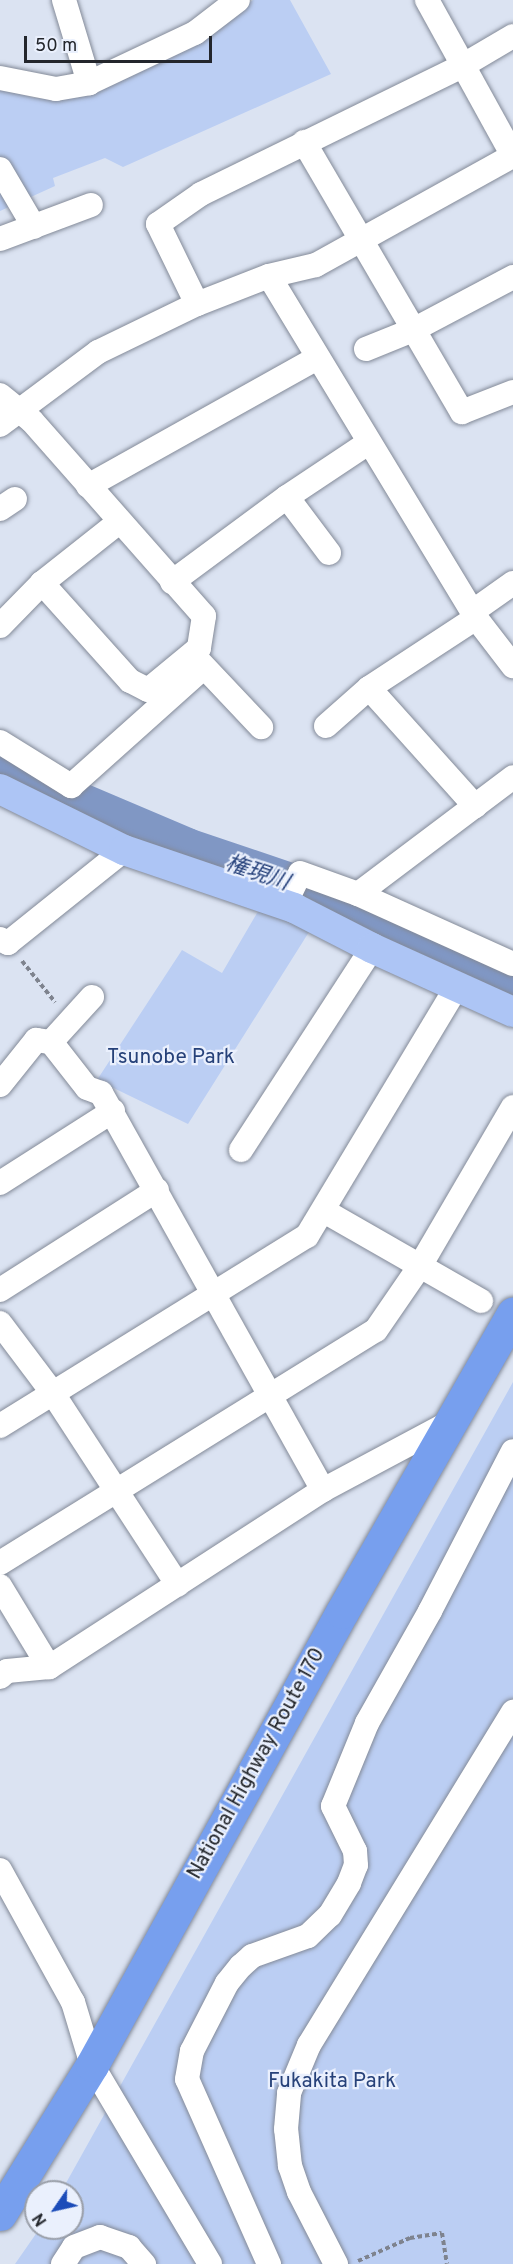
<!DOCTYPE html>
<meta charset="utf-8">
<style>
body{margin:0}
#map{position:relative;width:513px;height:2264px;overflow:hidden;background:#dbe3f2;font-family:Overpass,"Noto Sans JP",sans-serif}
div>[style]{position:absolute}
.green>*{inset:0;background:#bbcef3}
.river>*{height:45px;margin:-22.5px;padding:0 22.5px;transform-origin:22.5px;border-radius:22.5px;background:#8097c4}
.path>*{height:4px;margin-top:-2px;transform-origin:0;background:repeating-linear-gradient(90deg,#7e838e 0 4.5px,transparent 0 7.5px)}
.roads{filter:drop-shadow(0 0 2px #838a98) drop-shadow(0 0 2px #838a98)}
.minor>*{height:24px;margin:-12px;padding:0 12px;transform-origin:12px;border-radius:12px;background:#fff}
.major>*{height:30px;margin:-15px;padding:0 15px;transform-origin:15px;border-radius:15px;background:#adc5f5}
.highway>*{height:33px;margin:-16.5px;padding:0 16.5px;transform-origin:16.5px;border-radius:16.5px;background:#779fee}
span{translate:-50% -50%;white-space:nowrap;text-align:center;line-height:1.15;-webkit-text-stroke:4.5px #eaf0fd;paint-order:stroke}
.park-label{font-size:21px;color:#264179}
.street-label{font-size:21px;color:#23262c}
.water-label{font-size:22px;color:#28437c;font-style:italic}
.north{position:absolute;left:24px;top:2180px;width:60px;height:60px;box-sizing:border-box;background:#eaf0fd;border:2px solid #9a9fa9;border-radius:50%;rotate:236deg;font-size:16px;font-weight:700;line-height:24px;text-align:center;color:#23262c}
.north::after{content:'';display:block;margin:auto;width:21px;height:27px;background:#1c4cb9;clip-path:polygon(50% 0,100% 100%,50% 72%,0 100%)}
.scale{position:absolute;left:24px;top:36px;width:188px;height:27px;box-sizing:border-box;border:3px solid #23262c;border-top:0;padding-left:8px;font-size:18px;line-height:21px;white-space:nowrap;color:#23262c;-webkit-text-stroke:4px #eaf0fd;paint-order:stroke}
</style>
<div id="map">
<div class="green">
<i style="clip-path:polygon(253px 0,290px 0,331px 74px,123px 167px,105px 158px,53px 178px,55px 186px,0 211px,0 88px,34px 98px,65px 99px,216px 29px)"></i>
<i style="clip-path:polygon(260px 908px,309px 932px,188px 1124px,97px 1080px,182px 950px,222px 973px)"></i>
<i style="clip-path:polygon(513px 1382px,513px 2264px,15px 2264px,40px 2228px,72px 2228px,72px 2192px,61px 2192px)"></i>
</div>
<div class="river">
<i style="left:0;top:762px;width:76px;rotate:29.3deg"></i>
<i style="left:66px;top:799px;width:130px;rotate:23deg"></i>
<i style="left:186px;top:850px;width:121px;rotate:18.7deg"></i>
<i style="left:301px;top:889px;width:234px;rotate:24.8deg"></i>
</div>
<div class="path">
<i style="left:22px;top:961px;width:53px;rotate:51.2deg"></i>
<i style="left:358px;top:2261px;width:57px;rotate:-23.9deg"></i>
<i style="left:410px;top:2238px;width:32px;rotate:-9deg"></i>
<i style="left:442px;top:2233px;width:31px;rotate:81deg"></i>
</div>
<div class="roads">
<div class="minor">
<i style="left:64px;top:0;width:87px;rotate:73.2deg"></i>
<i style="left:427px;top:0;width:178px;rotate:61.1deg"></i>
<i style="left:0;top:78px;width:57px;rotate:11.1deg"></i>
<i style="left:56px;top:89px;width:34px;rotate:-10deg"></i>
<i style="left:89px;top:83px;width:117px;rotate:-25.3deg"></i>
<i style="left:195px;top:33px;width:54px;rotate:-37.5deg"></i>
<i style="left:304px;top:142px;width:313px;rotate:59.7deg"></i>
<i style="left:462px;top:412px;width:55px;rotate:-21.4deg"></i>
<i style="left:0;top:169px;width:67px;rotate:59.6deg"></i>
<i style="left:0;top:239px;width:97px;rotate:-20.5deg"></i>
<i style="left:269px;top:276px;width:400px;rotate:58.8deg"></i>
<i style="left:476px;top:618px;width:61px;rotate:52.4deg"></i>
<i style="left:197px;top:304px;width:89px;rotate:-116deg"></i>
<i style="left:158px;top:224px;width:52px;rotate:-34.9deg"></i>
<i style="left:201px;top:194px;width:291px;rotate:-26.1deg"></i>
<i style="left:462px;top:66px;width:59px;rotate:-30.5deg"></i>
<i style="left:366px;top:349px;width:51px;rotate:-22deg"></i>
<i style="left:413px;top:330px;width:113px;rotate:-27.9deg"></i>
<i style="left:0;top:395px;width:41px;rotate:39.1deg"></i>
<i style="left:32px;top:421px;width:260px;rotate:48.6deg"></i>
<i style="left:204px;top:616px;width:32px;rotate:99deg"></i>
<i style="left:199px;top:648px;width:66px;rotate:140.5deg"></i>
<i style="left:148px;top:690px;width:20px;rotate:-153deg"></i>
<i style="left:130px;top:681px;width:132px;rotate:-131.9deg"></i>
<i style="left:0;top:425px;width:122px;rotate:-36.7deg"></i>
<i style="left:98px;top:352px;width:110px;rotate:-25.9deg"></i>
<i style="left:197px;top:304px;width:77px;rotate:-21.3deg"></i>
<i style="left:269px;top:276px;width:48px;rotate:-13.2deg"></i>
<i style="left:316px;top:265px;width:225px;rotate:-29deg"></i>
<i style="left:88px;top:486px;width:260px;rotate:-29.2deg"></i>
<i style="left:287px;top:497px;width:70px;rotate:53.1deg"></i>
<i style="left:0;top:509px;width:18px;rotate:-34deg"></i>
<i style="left:172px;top:582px;width:143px;rotate:-36.5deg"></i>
<i style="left:287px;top:497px;width:97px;rotate:-33.7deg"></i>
<i style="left:472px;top:612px;width:50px;rotate:-35.3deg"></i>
<i style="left:0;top:626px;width:60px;rotate:-45.7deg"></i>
<i style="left:42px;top:583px;width:98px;rotate:-38.4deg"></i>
<i style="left:194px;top:656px;width:98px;rotate:46.7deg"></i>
<i style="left:369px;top:688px;width:159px;rotate:48.1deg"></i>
<i style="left:326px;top:726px;width:57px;rotate:-41.5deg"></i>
<i style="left:369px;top:688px;width:128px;rotate:-33.2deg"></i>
<i style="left:0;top:742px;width:84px;rotate:31.8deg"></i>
<i style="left:71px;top:786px;width:178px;rotate:-41.8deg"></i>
<i style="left:358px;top:894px;width:194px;rotate:-37deg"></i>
<i style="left:285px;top:904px;width:34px;rotate:-64deg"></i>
<i style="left:300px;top:873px;width:62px;rotate:19.9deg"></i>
<i style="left:358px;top:894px;width:170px;rotate:24.3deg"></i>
<i style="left:0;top:939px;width:9px;rotate:27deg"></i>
<i style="left:8px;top:943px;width:149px;rotate:-38.7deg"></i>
<i style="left:51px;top:1042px;width:61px;rotate:-47.7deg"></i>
<i style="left:0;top:1085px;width:58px;rotate:-51.3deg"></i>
<i style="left:36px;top:1040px;width:15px;rotate:8deg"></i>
<i style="left:51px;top:1042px;width:58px;rotate:52deg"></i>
<i style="left:87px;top:1088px;width:15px;rotate:20deg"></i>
<i style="left:101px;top:1093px;width:455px;rotate:60.8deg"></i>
<i style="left:323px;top:1490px;width:326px;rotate:147.1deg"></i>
<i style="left:49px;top:1667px;width:42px;rotate:174.6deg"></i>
<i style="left:7px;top:1671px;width:9px;rotate:139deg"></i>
<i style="left:241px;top:1150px;width:241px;rotate:-57deg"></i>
<i style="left:0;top:1183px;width:134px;rotate:-32.5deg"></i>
<i style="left:324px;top:1211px;width:181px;rotate:29.8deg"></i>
<i style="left:0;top:1290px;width:186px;rotate:-32.5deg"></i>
<i style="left:0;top:1323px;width:86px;rotate:53deg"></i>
<i style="left:52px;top:1392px;width:230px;rotate:56.9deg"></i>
<i style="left:0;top:1426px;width:361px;rotate:-31.8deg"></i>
<i style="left:307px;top:1236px;width:289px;rotate:-59deg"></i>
<i style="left:323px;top:1490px;width:146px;rotate:-28.1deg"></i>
<i style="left:0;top:1563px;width:442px;rotate:-31.8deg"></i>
<i style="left:376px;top:1330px;width:78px;rotate:-55.5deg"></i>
<i style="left:420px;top:1266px;width:184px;rotate:-59.7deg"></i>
<i style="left:0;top:1586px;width:95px;rotate:58.8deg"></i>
<i style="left:0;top:1870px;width:151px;rotate:61.1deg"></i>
<i style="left:73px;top:2002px;width:66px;rotate:73.2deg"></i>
<i style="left:92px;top:2065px;width:231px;rotate:59.3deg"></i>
<i style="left:63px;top:2264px;width:20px;rotate:-57deg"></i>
<i style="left:74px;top:2247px;width:28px;rotate:-21deg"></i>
<i style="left:100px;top:2237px;width:31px;rotate:19deg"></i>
<i style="left:129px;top:2247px;width:23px;rotate:49deg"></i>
<i style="left:269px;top:2264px;width:202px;rotate:-113.9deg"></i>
<i style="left:187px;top:2079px;width:28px;rotate:-80deg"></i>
<i style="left:192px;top:2051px;width:76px;rotate:-62.8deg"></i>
<i style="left:227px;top:1983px;width:22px;rotate:-51deg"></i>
<i style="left:241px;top:1966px;width:15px;rotate:-42deg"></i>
<i style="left:252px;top:1956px;width:59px;rotate:-19.7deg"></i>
<i style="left:308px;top:1936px;width:30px;rotate:-44deg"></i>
<i style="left:330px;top:1915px;width:37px;rotate:-59deg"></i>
<i style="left:349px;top:1883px;width:19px;rotate:-69deg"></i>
<i style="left:356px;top:1865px;width:14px;rotate:-94deg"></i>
<i style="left:355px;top:1851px;width:50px;rotate:-116.1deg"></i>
<i style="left:333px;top:1806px;width:90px;rotate:-67.7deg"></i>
<i style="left:367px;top:1723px;width:129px;rotate:-60.6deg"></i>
<i style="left:430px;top:1611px;width:180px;rotate:-62.6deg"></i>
<i style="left:336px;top:2264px;width:81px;rotate:-117.2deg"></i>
<i style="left:299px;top:2192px;width:28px;rotate:-109deg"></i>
<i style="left:290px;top:2166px;width:37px;rotate:-96deg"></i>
<i style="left:286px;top:2129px;width:36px;rotate:-85deg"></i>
<i style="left:289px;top:2093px;width:52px;rotate:-67.4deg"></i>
<i style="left:309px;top:2045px;width:391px;rotate:-58.5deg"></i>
</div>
<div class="major">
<i style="left:0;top:789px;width:138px;rotate:26.2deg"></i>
<i style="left:124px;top:850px;width:180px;rotate:18.8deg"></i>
<i style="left:294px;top:908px;width:88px;rotate:27.1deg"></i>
<i style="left:372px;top:948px;width:155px;rotate:24.4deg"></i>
</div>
<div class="highway">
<i style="left:0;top:2214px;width:175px;rotate:-58.3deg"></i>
<i style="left:92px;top:2065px;width:517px;rotate:-61.11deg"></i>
<i style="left:342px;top:1612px;width:344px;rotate:-60.2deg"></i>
</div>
</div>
<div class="park-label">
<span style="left:171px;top:1058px">Tsunobe Park</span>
<span style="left:332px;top:2082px">Fukakita Park</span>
</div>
<div class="street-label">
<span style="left:257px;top:1764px;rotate:-61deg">National Highway Route 170</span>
</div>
<div class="water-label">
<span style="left:257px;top:874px;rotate:19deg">権現川</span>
</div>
<div class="north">N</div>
<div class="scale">50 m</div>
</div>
